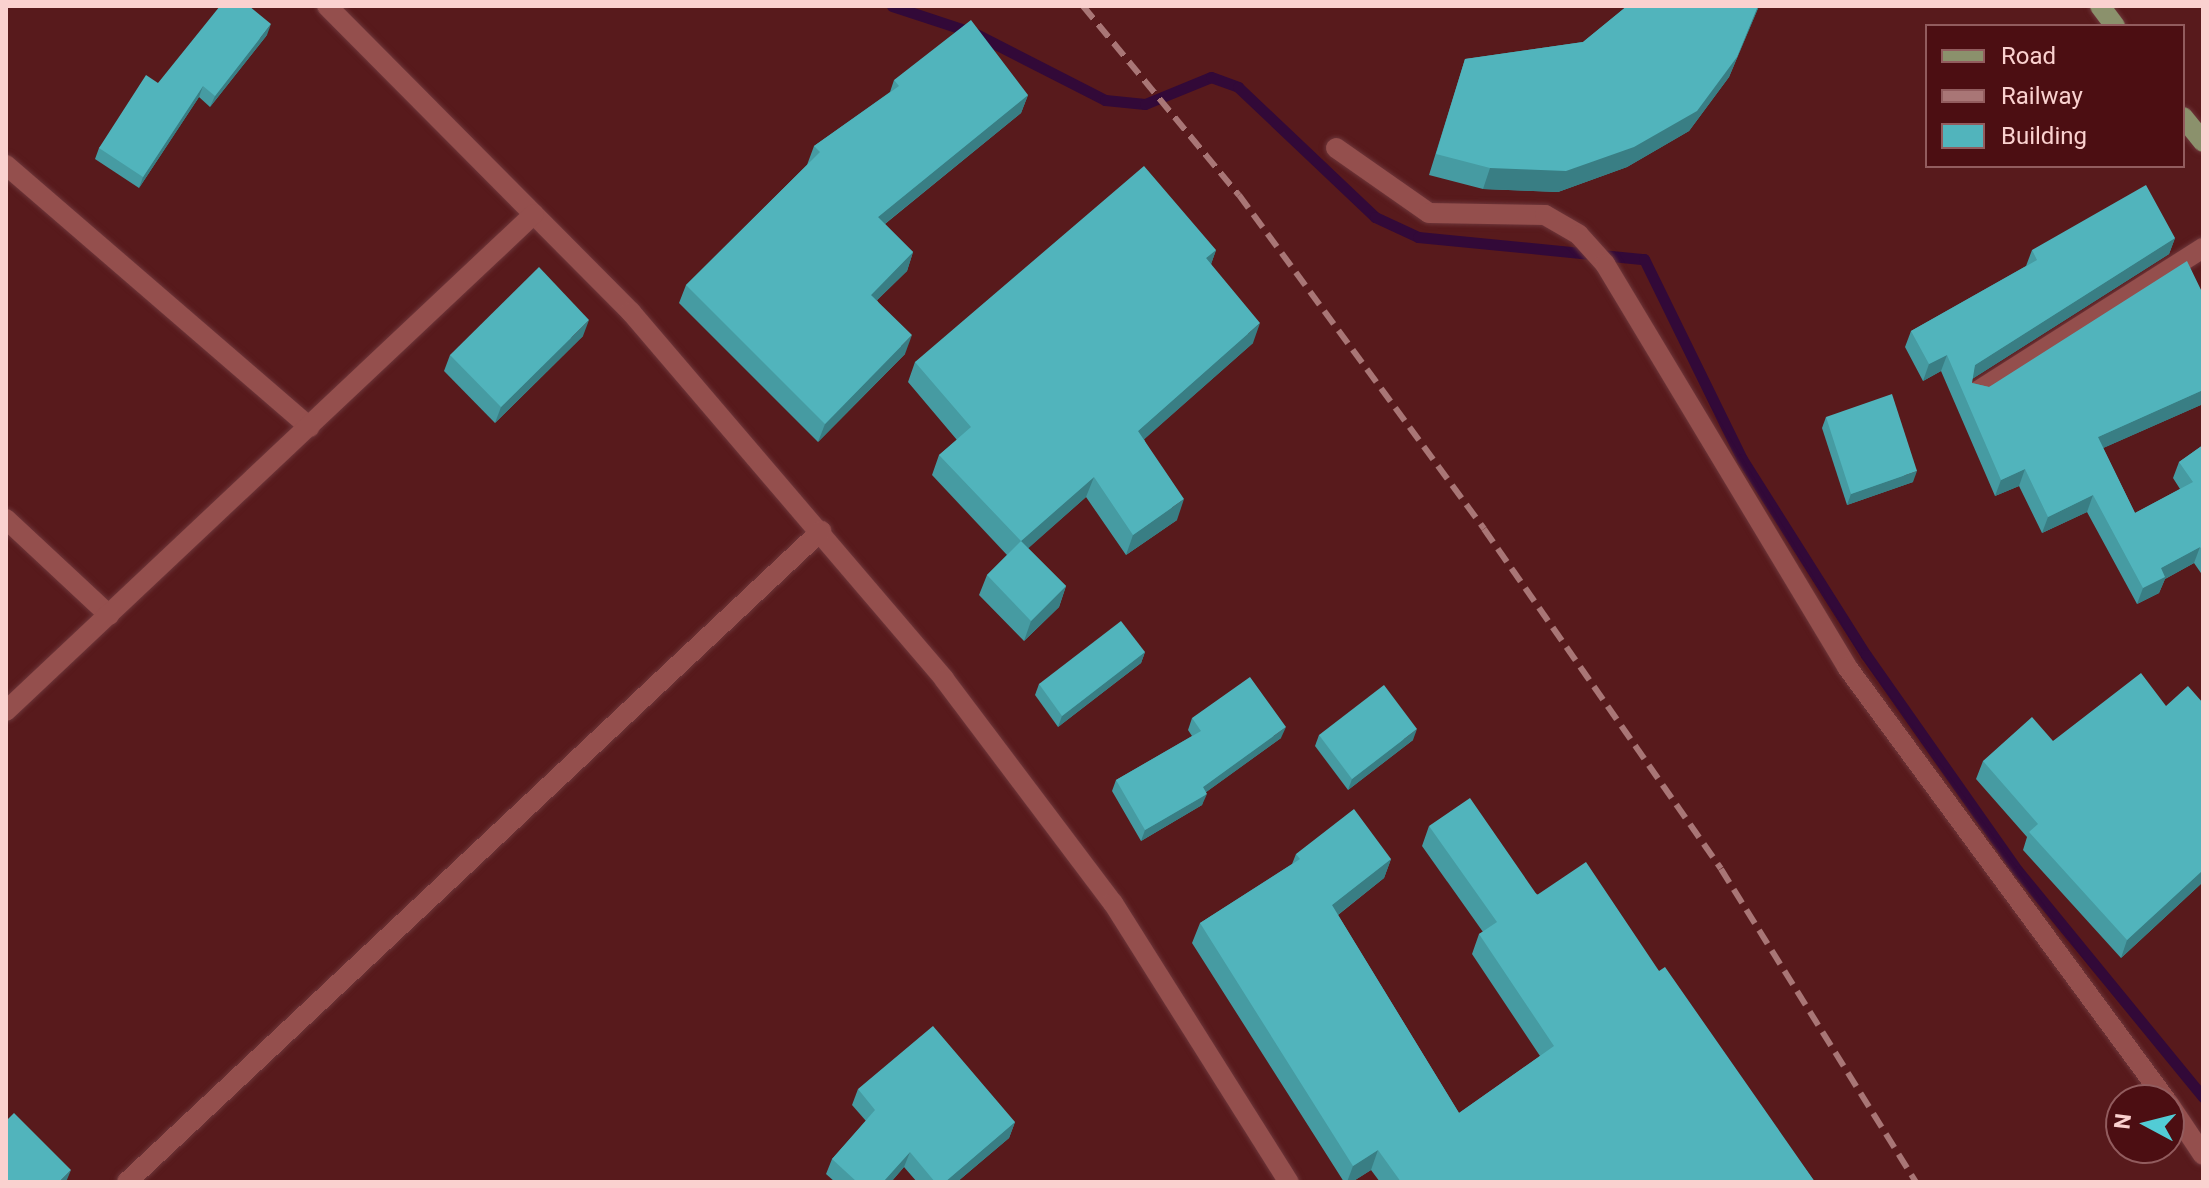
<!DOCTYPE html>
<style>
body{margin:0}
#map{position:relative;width:2209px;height:1188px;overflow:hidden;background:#581a1c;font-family:Roboto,sans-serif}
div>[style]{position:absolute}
.stream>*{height:11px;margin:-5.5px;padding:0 5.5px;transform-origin:5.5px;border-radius:5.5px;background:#320938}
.roads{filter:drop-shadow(0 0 2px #6d363a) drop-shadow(0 0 2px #6d363a)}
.minor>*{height:20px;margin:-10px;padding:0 10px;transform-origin:10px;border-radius:10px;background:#944f4d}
.primary>*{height:20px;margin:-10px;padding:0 10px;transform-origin:10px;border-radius:10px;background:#8b916c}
.rail>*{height:6px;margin-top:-3px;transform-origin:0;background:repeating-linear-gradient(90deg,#a97676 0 16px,transparent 0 24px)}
.wall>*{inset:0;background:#469ba2}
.shaded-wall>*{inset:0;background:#397e84}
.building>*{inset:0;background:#51b4bc}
span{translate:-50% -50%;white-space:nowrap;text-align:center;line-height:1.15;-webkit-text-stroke:8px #4c0e12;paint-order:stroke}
.frame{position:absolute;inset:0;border:8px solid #fad1cf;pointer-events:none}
.legend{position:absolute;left:1925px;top:24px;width:260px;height:144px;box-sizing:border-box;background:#4c0e12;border:2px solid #925c5e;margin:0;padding:10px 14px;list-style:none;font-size:24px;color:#fad1cf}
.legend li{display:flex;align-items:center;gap:16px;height:40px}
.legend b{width:40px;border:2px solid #925c5e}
.north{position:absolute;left:2105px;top:1084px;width:80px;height:80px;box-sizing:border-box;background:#4c0e12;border:2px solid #925c5e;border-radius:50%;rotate:277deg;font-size:22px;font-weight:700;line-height:32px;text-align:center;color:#fad1cf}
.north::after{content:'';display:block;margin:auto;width:28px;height:36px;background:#52ccd5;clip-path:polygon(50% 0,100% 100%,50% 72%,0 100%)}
</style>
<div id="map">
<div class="stream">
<i style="left:892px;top:6px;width:86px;rotate:18.2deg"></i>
<i style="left:974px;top:33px;width:147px;rotate:27.1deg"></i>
<i style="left:1105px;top:100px;width:40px;rotate:5.7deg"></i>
<i style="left:1145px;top:104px;width:71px;rotate:-22.2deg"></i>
<i style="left:1211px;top:77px;width:29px;rotate:20deg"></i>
<i style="left:1238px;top:87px;width:189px;rotate:43.5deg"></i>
<i style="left:1375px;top:217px;width:47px;rotate:24.9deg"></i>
<i style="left:1418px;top:237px;width:227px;rotate:5.6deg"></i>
<i style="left:1644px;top:259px;width:223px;rotate:63.9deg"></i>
<i style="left:1742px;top:459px;width:232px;rotate:57.7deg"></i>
<i style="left:1866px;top:655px;width:264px;rotate:54.9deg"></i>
<i style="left:2018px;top:871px;width:292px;rotate:50.7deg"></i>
</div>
<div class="roads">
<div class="minor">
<i style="left:327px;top:6px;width:431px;rotate:45.2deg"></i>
<i style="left:631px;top:312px;width:482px;rotate:49.5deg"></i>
<i style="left:944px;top:679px;width:281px;rotate:53deg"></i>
<i style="left:1113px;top:903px;width:330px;rotate:57.8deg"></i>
<i style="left:1336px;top:148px;width:113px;rotate:35deg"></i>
<i style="left:1429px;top:213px;width:116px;rotate:1deg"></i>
<i style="left:1545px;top:215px;width:39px;rotate:30deg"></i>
<i style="left:1579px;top:235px;width:39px;rotate:48deg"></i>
<i style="left:1605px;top:264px;width:470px;rotate:59deg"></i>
<i style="left:1847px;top:667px;width:538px;rotate:53.62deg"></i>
<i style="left:6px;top:165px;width:401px;rotate:40.8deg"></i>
<i style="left:1976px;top:392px;width:269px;rotate:-32.4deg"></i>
<i style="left:6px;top:519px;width:141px;rotate:43deg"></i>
<i style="left:6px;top:711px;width:725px;rotate:-43.27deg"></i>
<i style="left:2169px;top:1104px;width:61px;rotate:56.3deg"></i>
<i style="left:127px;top:1182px;width:952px;rotate:-43.17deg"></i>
</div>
<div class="primary">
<i style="left:2100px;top:6px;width:25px;rotate:53deg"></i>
<i style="left:2183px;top:117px;width:32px;rotate:51deg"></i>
</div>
</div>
<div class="rail">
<i style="left:1083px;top:6px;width:245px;rotate:50.5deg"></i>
<i style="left:1239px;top:195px;width:414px;rotate:53.7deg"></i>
<i style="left:1484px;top:529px;width:414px;rotate:55.1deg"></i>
<i style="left:1721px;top:869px;width:369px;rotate:58.1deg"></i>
</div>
<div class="wall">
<i style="clip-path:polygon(1627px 6px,1759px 6px,1729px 77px,1689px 131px,1627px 167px,1558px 192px,1483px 189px,1429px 175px,1465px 59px,1583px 42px)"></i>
<i style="clip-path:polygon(267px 35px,210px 107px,199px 97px,139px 188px,95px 159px,99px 148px,158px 83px)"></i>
<i style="clip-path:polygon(894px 80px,1028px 95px,1021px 113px,885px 224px,913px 252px,907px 271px,877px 300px,905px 354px,818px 442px,679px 303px,686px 285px,807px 165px,814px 146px,890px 92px)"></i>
<i style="clip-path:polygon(2175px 238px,2169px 254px,1972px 379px,1972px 383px,1989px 387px,2203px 294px,2203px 404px,2103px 448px,2135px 513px,2180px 489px,2173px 478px,2179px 462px,2203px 445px,2203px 576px,2194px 563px,2165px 579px,2159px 593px,2137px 604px,2087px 512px,2042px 533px,2019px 486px,1995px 496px,1941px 371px,1923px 381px,1905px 347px,1911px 331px,2026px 266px,2032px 250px)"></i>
<i style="clip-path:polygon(1216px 250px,1211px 264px,1253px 343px,1144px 439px,1177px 520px,1126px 555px,1086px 497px,1028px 548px,1066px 586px,1059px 607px,1024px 641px,979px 595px,987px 575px,1007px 555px,932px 475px,939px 455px,957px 440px,908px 382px,915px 362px)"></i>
<i style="clip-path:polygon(583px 336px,495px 423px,444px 371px,450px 355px)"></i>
<i style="clip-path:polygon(1826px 417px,1913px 482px,1847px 505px,1822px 428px)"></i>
<i style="clip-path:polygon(1145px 652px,1141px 663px,1058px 727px,1035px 695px,1039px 684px)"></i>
<i style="clip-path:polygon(2203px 703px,2203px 882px,2121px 958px,2023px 850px,2027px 837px,1976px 779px,1983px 761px,2053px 741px,2166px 706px)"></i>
<i style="clip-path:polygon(1192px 718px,1281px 738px,1206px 792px,1202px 805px,1141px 841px,1112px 791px,1116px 780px,1192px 736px,1188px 730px)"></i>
<i style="clip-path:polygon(1319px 735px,1413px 740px,1348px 790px,1315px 746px)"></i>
<i style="clip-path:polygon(1429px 826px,1659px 971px,1815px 1182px,1380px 1182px,1371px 1170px,1352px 1182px,1344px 1182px,1192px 943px,1200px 923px,1292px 864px,1296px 854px,1391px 859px,1384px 878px,1338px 915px,1459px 1113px,1540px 1056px,1472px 954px,1479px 934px,1483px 932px,1422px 846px)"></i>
<i style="clip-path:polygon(858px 1089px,1015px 1122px,1009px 1138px,957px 1182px,917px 1182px,904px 1167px,891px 1182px,835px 1182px,826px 1174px,832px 1159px,866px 1121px,852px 1105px)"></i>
</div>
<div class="shaded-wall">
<i style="clip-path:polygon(1759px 6px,1729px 77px,1689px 131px,1627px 167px,1558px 192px,1483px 189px,1490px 168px)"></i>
<i style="clip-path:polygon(271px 24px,267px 35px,210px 107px,215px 96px)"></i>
<i style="clip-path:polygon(203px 86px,199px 97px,139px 188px,143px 177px)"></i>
<i style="clip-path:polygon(1028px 95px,1021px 113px,871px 235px,878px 217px)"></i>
<i style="clip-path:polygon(2175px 238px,2169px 254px,1969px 381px,1975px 365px)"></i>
<i style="clip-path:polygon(1216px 250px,1209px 270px,1206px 258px)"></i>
<i style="clip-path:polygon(913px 252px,907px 271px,864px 313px,871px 295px)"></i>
<i style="clip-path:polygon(589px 320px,583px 336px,495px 423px,501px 407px)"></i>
<i style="clip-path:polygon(1260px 323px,1253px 343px,1131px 451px,1138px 431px)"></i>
<i style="clip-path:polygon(912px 335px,905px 354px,818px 442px,825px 424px)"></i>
<i style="clip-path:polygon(1947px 355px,1941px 371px,1923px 381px,1929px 364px)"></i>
<i style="clip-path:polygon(2203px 390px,2203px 404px,2092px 453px,2098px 437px)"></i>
<i style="clip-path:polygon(2025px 469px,2019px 486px,1995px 496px,2001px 480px)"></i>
<i style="clip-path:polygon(1917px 471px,1913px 482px,1847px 505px,1851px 494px)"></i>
<i style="clip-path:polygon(1094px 477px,1086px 497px,1014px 561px,1021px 541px)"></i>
<i style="clip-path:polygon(2093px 495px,2087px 512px,2042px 533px,2048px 517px)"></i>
<i style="clip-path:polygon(1184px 499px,1177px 520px,1126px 555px,1133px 535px)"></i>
<i style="clip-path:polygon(2200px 547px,2194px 563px,2165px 579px,2159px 593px,2137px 604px,2143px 588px,2161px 568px)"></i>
<i style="clip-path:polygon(1066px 586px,1059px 607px,1024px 641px,1031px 621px)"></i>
<i style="clip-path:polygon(1145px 652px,1141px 663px,1058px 727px,1062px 716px)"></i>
<i style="clip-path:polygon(1286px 727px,1281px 738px,1198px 798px,1203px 787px)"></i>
<i style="clip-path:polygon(1417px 729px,1413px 740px,1348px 790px,1352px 779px)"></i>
<i style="clip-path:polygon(1207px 794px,1202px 805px,1141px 841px,1145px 830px)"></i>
<i style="clip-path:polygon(1391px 859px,1384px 878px,1325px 925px,1332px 905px)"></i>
<i style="clip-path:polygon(2203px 870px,2203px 882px,2121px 958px,2127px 940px)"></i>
<i style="clip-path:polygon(1015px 1122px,1009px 1138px,957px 1182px,945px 1182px)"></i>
<i style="clip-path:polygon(1378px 1150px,1371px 1170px,1352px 1182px,1347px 1182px,1353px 1166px)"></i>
<i style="clip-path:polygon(910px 1152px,904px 1167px,891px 1182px,883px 1182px)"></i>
<i style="clip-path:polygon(71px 1170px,66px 1182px,59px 1182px)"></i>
</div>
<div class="building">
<i style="clip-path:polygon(220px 6px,249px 6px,271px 24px,215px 96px,203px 86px,143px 177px,99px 148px,146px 75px,158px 83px)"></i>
<i style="clip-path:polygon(1627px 6px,1758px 6px,1737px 57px,1697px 111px,1634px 147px,1566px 171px,1490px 168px,1436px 154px,1465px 59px,1583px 42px)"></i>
<i style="clip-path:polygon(971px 20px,1028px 95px,878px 217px,913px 252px,871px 295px,912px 335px,825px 424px,686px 285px,820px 152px,814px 146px,899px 86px,894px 80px)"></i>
<i style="clip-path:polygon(1144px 166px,1216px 250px,1206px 258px,1260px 323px,1138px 431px,1184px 499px,1133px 535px,1094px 477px,1021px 541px,939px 455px,971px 427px,915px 362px)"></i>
<i style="clip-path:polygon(2146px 185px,2175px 238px,1975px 365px,1972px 383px,1989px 387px,2187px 261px,2203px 294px,2203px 390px,2098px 437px,2135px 513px,2193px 482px,2179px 462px,2203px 445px,2203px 551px,2200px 547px,2161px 568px,2165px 577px,2143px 588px,2093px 495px,2048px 517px,2025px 469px,2001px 480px,1947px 355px,1929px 364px,1911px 331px,2037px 260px,2032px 250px)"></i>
<i style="clip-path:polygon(539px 267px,589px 320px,501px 407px,450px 355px)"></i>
<i style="clip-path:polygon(1892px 394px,1917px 471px,1851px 494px,1826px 417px)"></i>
<i style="clip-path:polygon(1021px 541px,1066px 586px,1031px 621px,987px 575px)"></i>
<i style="clip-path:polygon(1121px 621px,1145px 652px,1062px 716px,1039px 684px)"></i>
<i style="clip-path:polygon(2141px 673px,2166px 706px,2188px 686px,2203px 703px,2203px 870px,2127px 940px,2029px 832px,2038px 824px,1983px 761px,2032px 717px,2053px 741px)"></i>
<i style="clip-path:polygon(1250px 677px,1286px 727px,1203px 787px,1207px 794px,1145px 830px,1116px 780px,1201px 731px,1192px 718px)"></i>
<i style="clip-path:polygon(1384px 685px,1417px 729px,1352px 779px,1319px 735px)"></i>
<i style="clip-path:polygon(1470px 798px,1537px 895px,1586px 862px,1659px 971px,1665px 967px,1815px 1182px,1401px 1182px,1378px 1150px,1353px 1166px,1200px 923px,1300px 859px,1296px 854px,1354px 809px,1391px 859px,1332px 905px,1459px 1113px,1554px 1046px,1479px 934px,1497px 922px,1429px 826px)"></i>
<i style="clip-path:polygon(933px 1026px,1015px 1122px,945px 1182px,935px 1182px,910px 1152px,883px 1182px,857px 1182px,832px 1159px,875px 1110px,858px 1089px)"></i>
<i style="clip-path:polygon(14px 1113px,71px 1170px,59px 1182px,6px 1182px,6px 1121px)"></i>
</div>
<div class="frame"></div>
<ul class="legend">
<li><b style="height:10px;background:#8b916c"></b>Road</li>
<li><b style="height:10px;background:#a97676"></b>Railway</li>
<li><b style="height:22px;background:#51b4bc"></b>Building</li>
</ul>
<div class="north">N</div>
</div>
